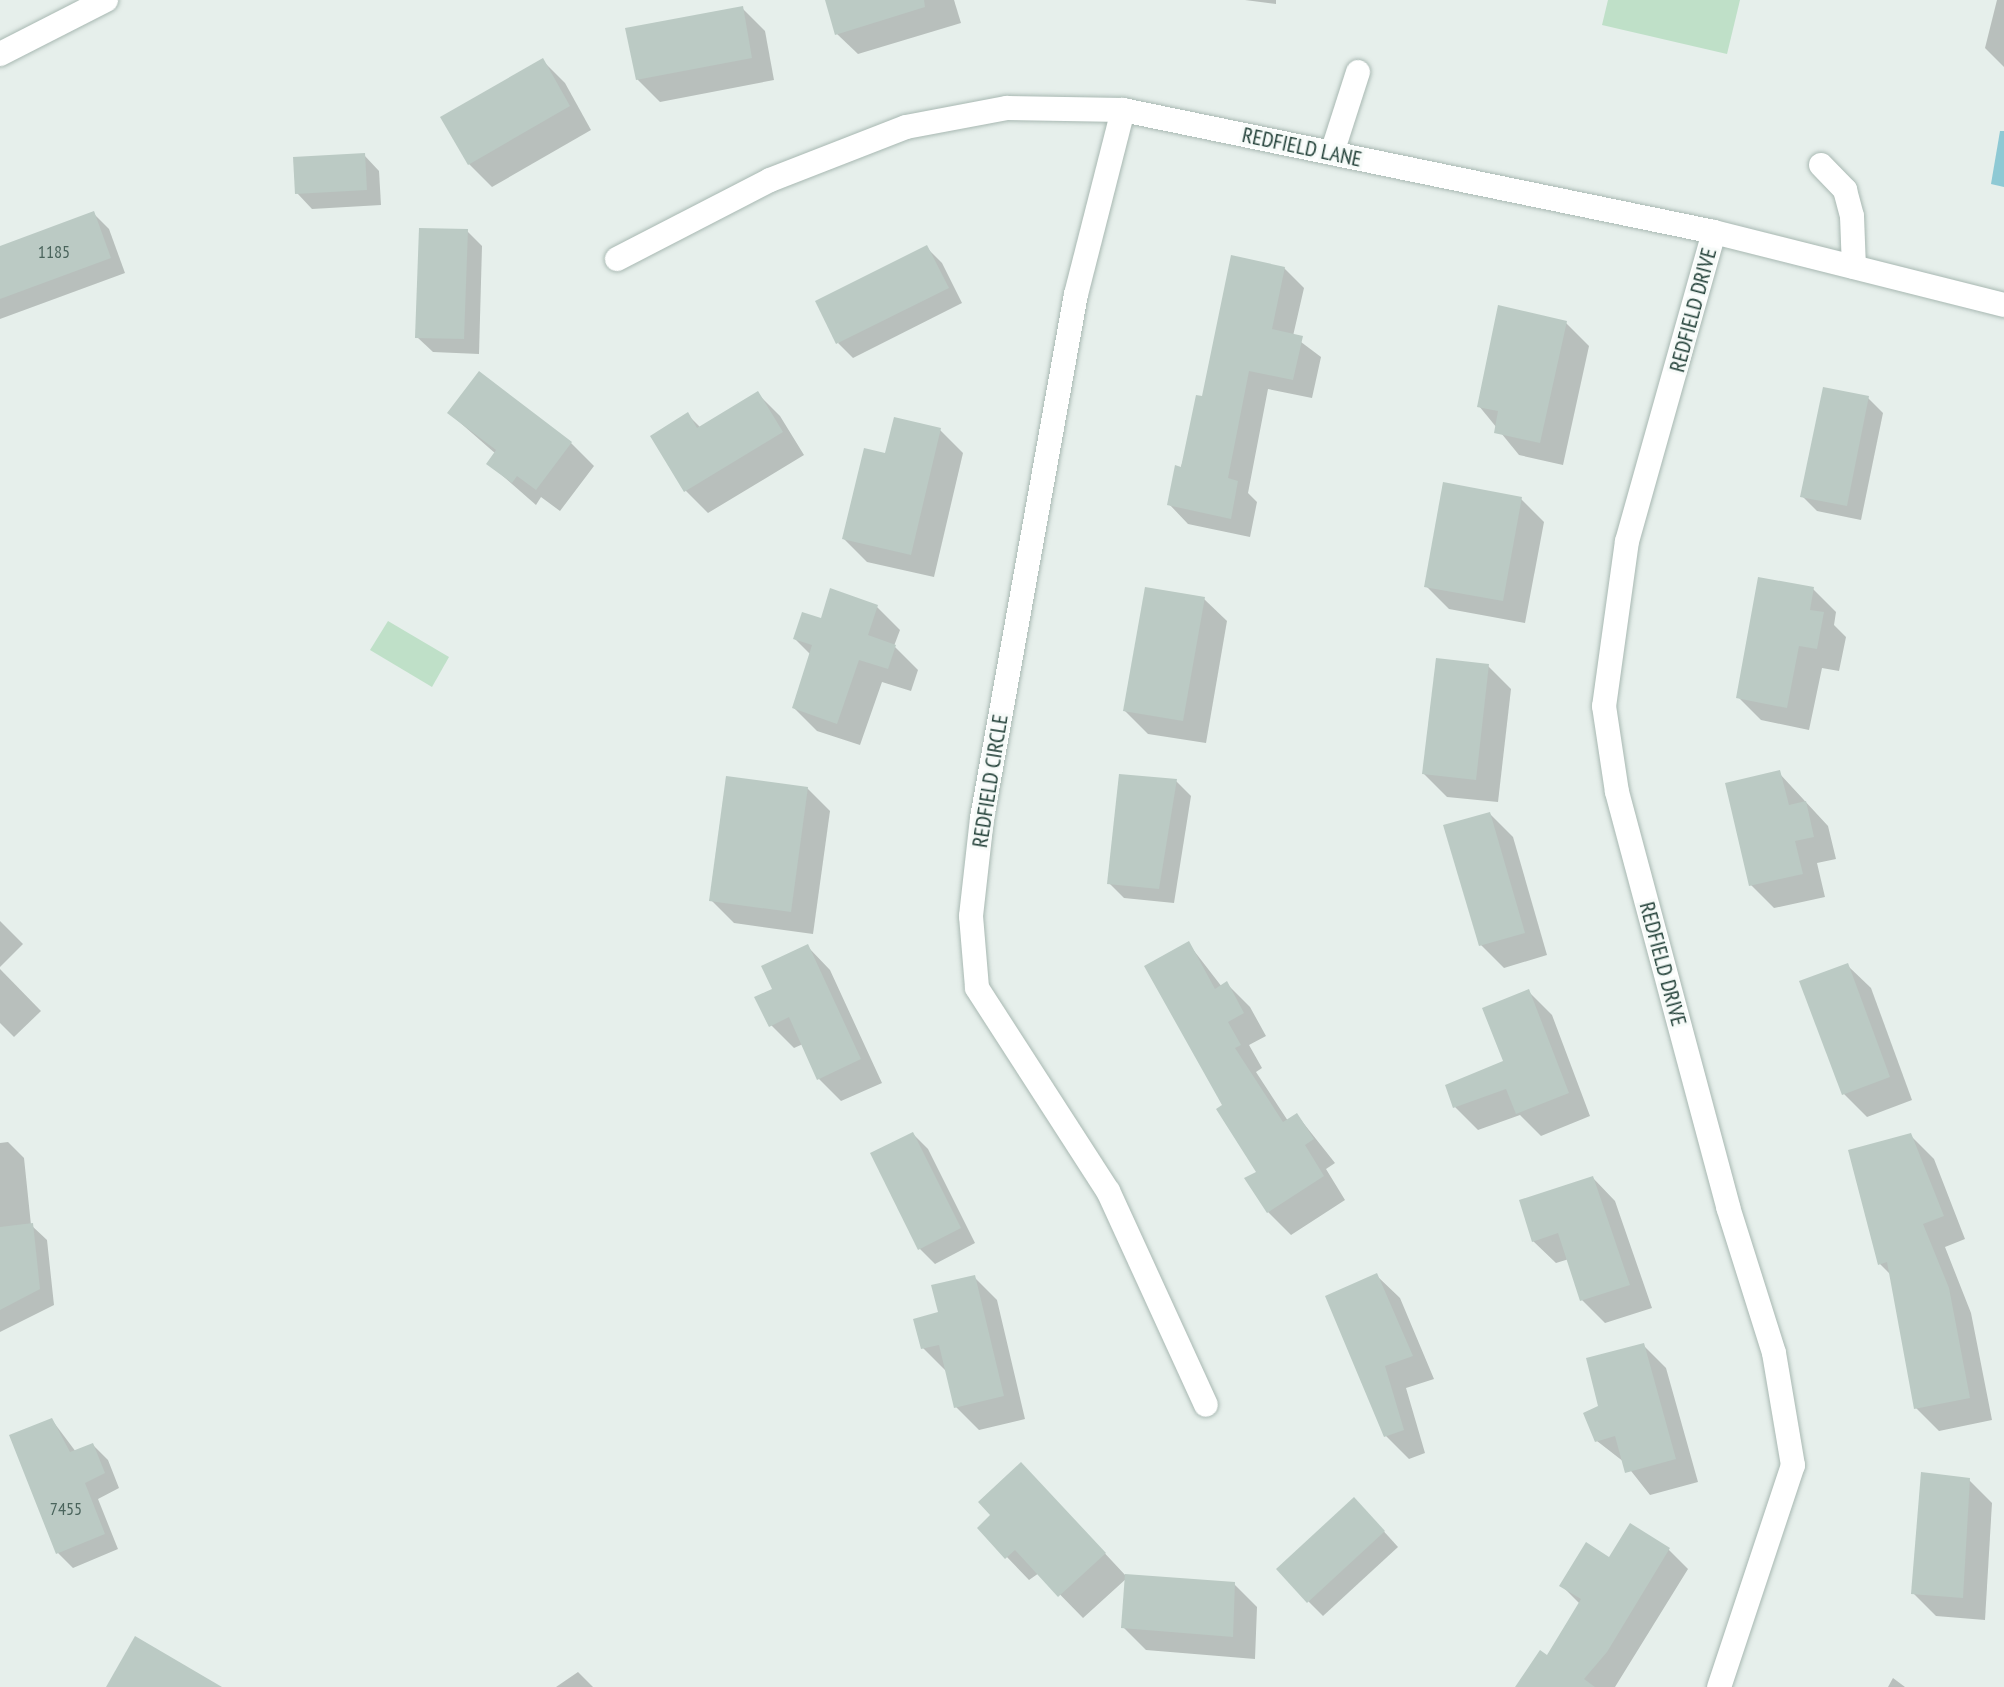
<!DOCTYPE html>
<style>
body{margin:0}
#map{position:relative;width:2004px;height:1687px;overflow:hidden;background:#e6efeb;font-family:"PT Sans Narrow",sans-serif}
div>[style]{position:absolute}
.green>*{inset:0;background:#bfe0c8}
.water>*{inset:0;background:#8ec9d4}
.shadow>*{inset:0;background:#0003}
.building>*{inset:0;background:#bbcac4}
.roads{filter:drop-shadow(0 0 2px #a8b8b2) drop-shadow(0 0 2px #a8b8b2)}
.minor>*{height:24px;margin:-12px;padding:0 12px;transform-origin:12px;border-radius:12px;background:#fff}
span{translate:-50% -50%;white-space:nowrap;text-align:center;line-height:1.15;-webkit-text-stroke:6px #f7fbf9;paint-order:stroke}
.number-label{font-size:18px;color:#4a645c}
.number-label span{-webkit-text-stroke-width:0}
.street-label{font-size:22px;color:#24423a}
</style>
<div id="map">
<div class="green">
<i style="clip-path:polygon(1608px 0,1740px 0,1727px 54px,1602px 25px)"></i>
<i style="clip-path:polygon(388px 621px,449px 657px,432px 687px,370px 650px)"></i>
</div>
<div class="water">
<i style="clip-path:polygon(2000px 131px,2004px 131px,2004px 187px,1991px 184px)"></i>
</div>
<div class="shadow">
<i style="clip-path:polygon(827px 0,954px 0,961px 23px,858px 54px,837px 34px)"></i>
<i style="clip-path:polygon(1245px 0,1276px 0,1276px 4px)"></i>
<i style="clip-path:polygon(1997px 0,2004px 0,2004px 67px,1985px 48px)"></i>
<i style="clip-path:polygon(742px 8px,765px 31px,774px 80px,660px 102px,637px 79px)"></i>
<i style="clip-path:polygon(542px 60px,565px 83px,591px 130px,492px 187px,469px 164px)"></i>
<i style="clip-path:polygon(364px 155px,379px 171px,381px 205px,312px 209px,297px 193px)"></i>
<i style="clip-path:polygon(93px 213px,109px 229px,125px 273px,0 319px,0 248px)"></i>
<i style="clip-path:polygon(467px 231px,482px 246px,479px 354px,433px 352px,417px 337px)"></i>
<i style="clip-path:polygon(926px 247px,942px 263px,962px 303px,853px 358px,838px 343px)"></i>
<i style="clip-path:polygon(1284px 268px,1304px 288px,1293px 336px,1321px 357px,1312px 398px,1268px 389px,1248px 493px,1257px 502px,1250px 537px,1188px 524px,1169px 504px,1203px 398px)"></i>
<i style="clip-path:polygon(1566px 323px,1589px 346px,1563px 465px,1519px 455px,1479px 406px)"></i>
<i style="clip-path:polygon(757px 393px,780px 416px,804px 455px,708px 513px,686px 491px,688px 415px,701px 428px)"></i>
<i style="clip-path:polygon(1868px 398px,1883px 413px,1861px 520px,1817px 511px,1802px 496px)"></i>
<i style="clip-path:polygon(449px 413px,571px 443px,594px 466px,560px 511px,541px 497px,536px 505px,488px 463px,496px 454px)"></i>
<i style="clip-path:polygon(940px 430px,963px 453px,934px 577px,867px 562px,844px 539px,886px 456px)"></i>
<i style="clip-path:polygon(1521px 499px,1544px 522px,1525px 623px,1449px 609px,1426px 586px)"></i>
<i style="clip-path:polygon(1813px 589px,1836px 612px,1834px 625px,1846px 637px,1839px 671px,1822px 668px,1809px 730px,1761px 720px,1738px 697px)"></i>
<i style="clip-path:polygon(1204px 599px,1227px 621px,1206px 743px,1148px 734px,1125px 711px)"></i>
<i style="clip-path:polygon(877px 607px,900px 630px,894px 646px,918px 670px,911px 691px,882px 682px,860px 745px,817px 731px,794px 708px,811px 655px,795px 639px,822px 621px)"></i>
<i style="clip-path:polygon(1488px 666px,1511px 689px,1498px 802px,1447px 797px,1424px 774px)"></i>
<i style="clip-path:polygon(1779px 773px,1828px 826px,1836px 859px,1817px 863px,1825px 897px,1774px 908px,1751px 885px)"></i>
<i style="clip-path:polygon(1176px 781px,1191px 796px,1174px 903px,1124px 898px,1109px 883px)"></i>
<i style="clip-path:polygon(807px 788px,830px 811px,813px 934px,734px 923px,711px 900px)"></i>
<i style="clip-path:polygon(1490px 814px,1513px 837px,1547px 955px,1504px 968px,1481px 945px)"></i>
<i style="clip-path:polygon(0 921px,23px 944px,0 967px)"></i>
<i style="clip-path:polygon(1188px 943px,1222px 987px,1227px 984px,1250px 1007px,1266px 1036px,1249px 1045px,1262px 1068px,1256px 1072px,1288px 1121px,1297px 1115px,1335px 1163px,1326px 1169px,1345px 1200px,1291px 1235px,1268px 1212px,1259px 1172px,1225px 1106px)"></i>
<i style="clip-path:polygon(808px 947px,830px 970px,882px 1083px,841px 1101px,819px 1079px,803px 1044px,794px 1048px,771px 1025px,775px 990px)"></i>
<i style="clip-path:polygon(1848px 966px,1871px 988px,1912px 1100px,1867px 1117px,1844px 1094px)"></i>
<i style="clip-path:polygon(0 969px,41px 1011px,14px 1037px,0 1023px)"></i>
<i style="clip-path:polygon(1529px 992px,1552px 1015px,1590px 1116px,1541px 1136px,1520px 1115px,1478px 1130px,1455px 1107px,1505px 1062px)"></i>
<i style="clip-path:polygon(913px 1134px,928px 1149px,975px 1243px,935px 1264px,920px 1249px,873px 1154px)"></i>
<i style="clip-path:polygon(1911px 1136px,1934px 1159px,1965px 1239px,1945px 1247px,1971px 1313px,1992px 1420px,1939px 1431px,1916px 1408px,1892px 1276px,1880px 1264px)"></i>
<i style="clip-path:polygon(8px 1142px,24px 1158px,31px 1225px,47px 1240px,54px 1305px,0 1332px,0 1143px)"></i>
<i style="clip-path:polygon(1593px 1178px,1615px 1201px,1652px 1308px,1605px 1323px,1582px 1300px,1569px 1259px,1556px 1263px,1533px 1241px)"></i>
<i style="clip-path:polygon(1377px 1276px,1400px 1298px,1434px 1379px,1406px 1388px,1425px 1453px,1409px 1459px,1386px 1436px)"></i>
<i style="clip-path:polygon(974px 1277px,997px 1300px,1025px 1419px,979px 1430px,956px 1407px,946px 1371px,923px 1348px,940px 1314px)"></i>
<i style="clip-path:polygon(1643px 1345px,1666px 1368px,1698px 1482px,1650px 1495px,1624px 1462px,1597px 1441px,1601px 1407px)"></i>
<i style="clip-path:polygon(52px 1420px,76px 1452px,93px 1445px,108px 1460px,119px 1488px,98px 1499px,118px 1549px,73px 1568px,58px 1553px)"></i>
<i style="clip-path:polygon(1969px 1480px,1992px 1503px,1985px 1620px,1936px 1616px,1913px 1593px)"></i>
<i style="clip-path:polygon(1044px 1488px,1126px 1576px,1234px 1584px,1257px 1607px,1255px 1659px,1146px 1650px,1123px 1627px,1127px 1578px,1083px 1618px,1039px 1573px,1029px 1580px,980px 1529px)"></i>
<i style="clip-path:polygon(1369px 1515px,1398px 1547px,1323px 1616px,1308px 1601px)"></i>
<i style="clip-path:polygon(1668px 1549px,1688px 1569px,1615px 1687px,1517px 1687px,1547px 1657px,1580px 1604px,1562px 1586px,1610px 1559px)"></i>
<i style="clip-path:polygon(578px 1672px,593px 1687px,556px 1687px)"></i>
<i style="clip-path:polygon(1893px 1678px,1905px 1687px,1888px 1687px)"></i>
</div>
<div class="building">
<i style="clip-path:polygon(825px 0,924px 0,925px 7px,835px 35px)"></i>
<i style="clip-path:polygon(743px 6px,752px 58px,636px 80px,625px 28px)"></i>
<i style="clip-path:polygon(543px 58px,570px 106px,468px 165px,440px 117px)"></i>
<i style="clip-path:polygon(365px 153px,367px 190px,295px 194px,293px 157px)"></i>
<i style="clip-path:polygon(94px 211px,111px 258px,0 299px,0 246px)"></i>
<i style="clip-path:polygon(419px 228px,468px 229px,464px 339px,415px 338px)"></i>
<i style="clip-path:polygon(927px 245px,949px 288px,836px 344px,815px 301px)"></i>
<i style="clip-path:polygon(1231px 255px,1285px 267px,1272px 329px,1303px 336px,1293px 380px,1249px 371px,1228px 478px,1238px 481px,1231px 519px,1167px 505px,1175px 465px,1181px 467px,1196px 395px,1202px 396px)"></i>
<i style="clip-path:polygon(1498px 305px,1567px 321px,1540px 443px,1494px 433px,1498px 411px,1477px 407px)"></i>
<i style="clip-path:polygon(479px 371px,572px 442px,536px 490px,517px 476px,512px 483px,486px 464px,496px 450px,447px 413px)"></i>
<i style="clip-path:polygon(1823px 387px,1869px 396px,1847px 506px,1800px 497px)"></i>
<i style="clip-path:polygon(758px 391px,783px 432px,684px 492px,650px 436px,688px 412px,697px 428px)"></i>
<i style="clip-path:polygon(894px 417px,941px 428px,911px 555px,842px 539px,864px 448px,885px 453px)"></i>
<i style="clip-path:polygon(1443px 482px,1522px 497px,1503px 601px,1424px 587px)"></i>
<i style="clip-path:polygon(1758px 577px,1814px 587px,1810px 610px,1824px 612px,1817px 649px,1799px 646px,1787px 708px,1736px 698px)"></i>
<i style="clip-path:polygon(1145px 587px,1205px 597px,1183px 721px,1123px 711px)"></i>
<i style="clip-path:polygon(830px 588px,878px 605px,868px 635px,896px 645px,888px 669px,859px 660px,837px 724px,792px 708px,812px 645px,793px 639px,802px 612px,821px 618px)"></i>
<i style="clip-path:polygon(1436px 658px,1489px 664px,1476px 780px,1422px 774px)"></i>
<i style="clip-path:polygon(1780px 770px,1789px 805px,1806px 801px,1814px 837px,1795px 841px,1803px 874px,1749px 886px,1725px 783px)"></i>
<i style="clip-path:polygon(1119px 774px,1177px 779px,1159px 889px,1107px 884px)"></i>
<i style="clip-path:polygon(726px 776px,808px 787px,791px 912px,709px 901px)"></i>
<i style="clip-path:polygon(1490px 812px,1525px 933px,1479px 946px,1443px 825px)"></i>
<i style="clip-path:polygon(1189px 941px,1215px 989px,1227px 981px,1244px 1013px,1228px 1022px,1241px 1045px,1235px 1048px,1283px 1122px,1297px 1113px,1314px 1139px,1305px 1145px,1324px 1176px,1267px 1213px,1244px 1178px,1256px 1172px,1216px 1109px,1222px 1105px,1144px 966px)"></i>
<i style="clip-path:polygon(808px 944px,861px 1059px,817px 1080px,789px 1017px,769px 1027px,754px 997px,772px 989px,761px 966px)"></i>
<i style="clip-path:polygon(1848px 963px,1890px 1077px,1842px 1095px,1799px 981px)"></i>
<i style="clip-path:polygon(1529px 989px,1569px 1093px,1516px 1114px,1506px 1089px,1453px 1108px,1445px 1085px,1503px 1061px,1482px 1008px)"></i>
<i style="clip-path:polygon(913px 1132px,961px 1228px,918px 1250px,870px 1153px)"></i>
<i style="clip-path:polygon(1911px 1133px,1944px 1216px,1923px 1224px,1949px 1288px,1970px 1398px,1914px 1409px,1887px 1262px,1878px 1265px,1848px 1150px)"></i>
<i style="clip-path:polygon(1593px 1176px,1630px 1285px,1580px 1301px,1558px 1233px,1532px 1242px,1519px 1200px)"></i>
<i style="clip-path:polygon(33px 1223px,40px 1289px,0 1310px,0 1227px)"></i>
<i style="clip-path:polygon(1377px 1273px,1413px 1356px,1385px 1366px,1404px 1430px,1384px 1437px,1325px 1296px)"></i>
<i style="clip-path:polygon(975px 1275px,1004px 1396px,954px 1408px,939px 1345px,921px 1349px,913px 1319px,938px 1312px,931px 1285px)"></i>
<i style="clip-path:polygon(1644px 1343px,1676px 1459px,1625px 1473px,1615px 1436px,1595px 1442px,1583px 1413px,1598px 1406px,1586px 1358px)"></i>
<i style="clip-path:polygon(52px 1418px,70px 1452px,93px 1443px,105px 1473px,85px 1483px,105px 1534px,56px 1554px,9px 1435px)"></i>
<i style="clip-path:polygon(1021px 1462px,1106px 1553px,1058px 1597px,1015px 1550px,1005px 1559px,977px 1528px,990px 1515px,978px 1502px)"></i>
<i style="clip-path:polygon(1921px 1472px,1970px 1478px,1963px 1598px,1911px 1594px)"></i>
<i style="clip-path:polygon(1354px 1497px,1385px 1531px,1307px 1603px,1276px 1569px)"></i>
<i style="clip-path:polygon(1630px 1523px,1670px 1548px,1607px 1652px,1584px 1679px,1595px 1687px,1515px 1687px,1540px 1650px,1547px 1655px,1581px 1599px,1559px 1586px,1586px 1542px,1609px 1557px)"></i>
<i style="clip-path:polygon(1125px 1574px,1235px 1582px,1233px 1637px,1121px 1628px)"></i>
<i style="clip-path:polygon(135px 1636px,222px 1687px,106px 1687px)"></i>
</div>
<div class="roads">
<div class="minor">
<i style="left:0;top:54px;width:119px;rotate:-27deg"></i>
<i style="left:1123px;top:110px;width:190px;rotate:104.3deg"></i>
<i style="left:1076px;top:294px;width:532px;rotate:100.17deg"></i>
<i style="left:982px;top:818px;width:99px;rotate:96.4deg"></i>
<i style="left:971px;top:916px;width:72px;rotate:85.2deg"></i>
<i style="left:977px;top:988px;width:242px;rotate:57.2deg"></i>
<i style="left:1108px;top:1191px;width:235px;rotate:65.4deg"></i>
<i style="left:1332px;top:153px;width:85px;rotate:-72.2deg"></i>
<i style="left:1821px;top:165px;width:35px;rotate:46deg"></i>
<i style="left:1845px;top:190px;width:27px;rotate:75deg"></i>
<i style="left:1852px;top:216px;width:51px;rotate:87.8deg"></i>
<i style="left:1714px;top:232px;width:321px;rotate:105.7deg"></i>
<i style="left:1627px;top:541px;width:167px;rotate:97.9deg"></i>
<i style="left:1604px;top:706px;width:87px;rotate:81.4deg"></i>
<i style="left:1617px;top:792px;width:430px;rotate:75deg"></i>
<i style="left:1728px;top:1207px;width:153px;rotate:72.5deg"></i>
<i style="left:1774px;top:1353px;width:114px;rotate:80.4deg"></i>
<i style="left:1793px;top:1465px;width:234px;rotate:108.4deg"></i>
<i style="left:617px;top:259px;width:172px;rotate:-27.3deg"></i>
<i style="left:770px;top:180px;width:146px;rotate:-21.3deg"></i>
<i style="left:906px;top:127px;width:103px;rotate:-10.7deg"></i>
<i style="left:1007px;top:108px;width:116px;rotate:1deg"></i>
<i style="left:1123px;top:110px;width:603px;rotate:11.66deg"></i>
<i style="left:1714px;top:232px;width:299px;rotate:14.1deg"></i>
</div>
</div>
<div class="number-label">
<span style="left:54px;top:252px">1185</span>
<span style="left:66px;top:1509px">7455</span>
</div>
<div class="street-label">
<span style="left:1302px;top:147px;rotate:12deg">REDFIELD LANE</span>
<span style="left:1693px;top:310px;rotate:-75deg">REDFIELD DRIVE</span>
<span style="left:990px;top:781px;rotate:-81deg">REDFIELD CIRCLE</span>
<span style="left:1663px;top:964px;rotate:75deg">REDFIELD DRIVE</span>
</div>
</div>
